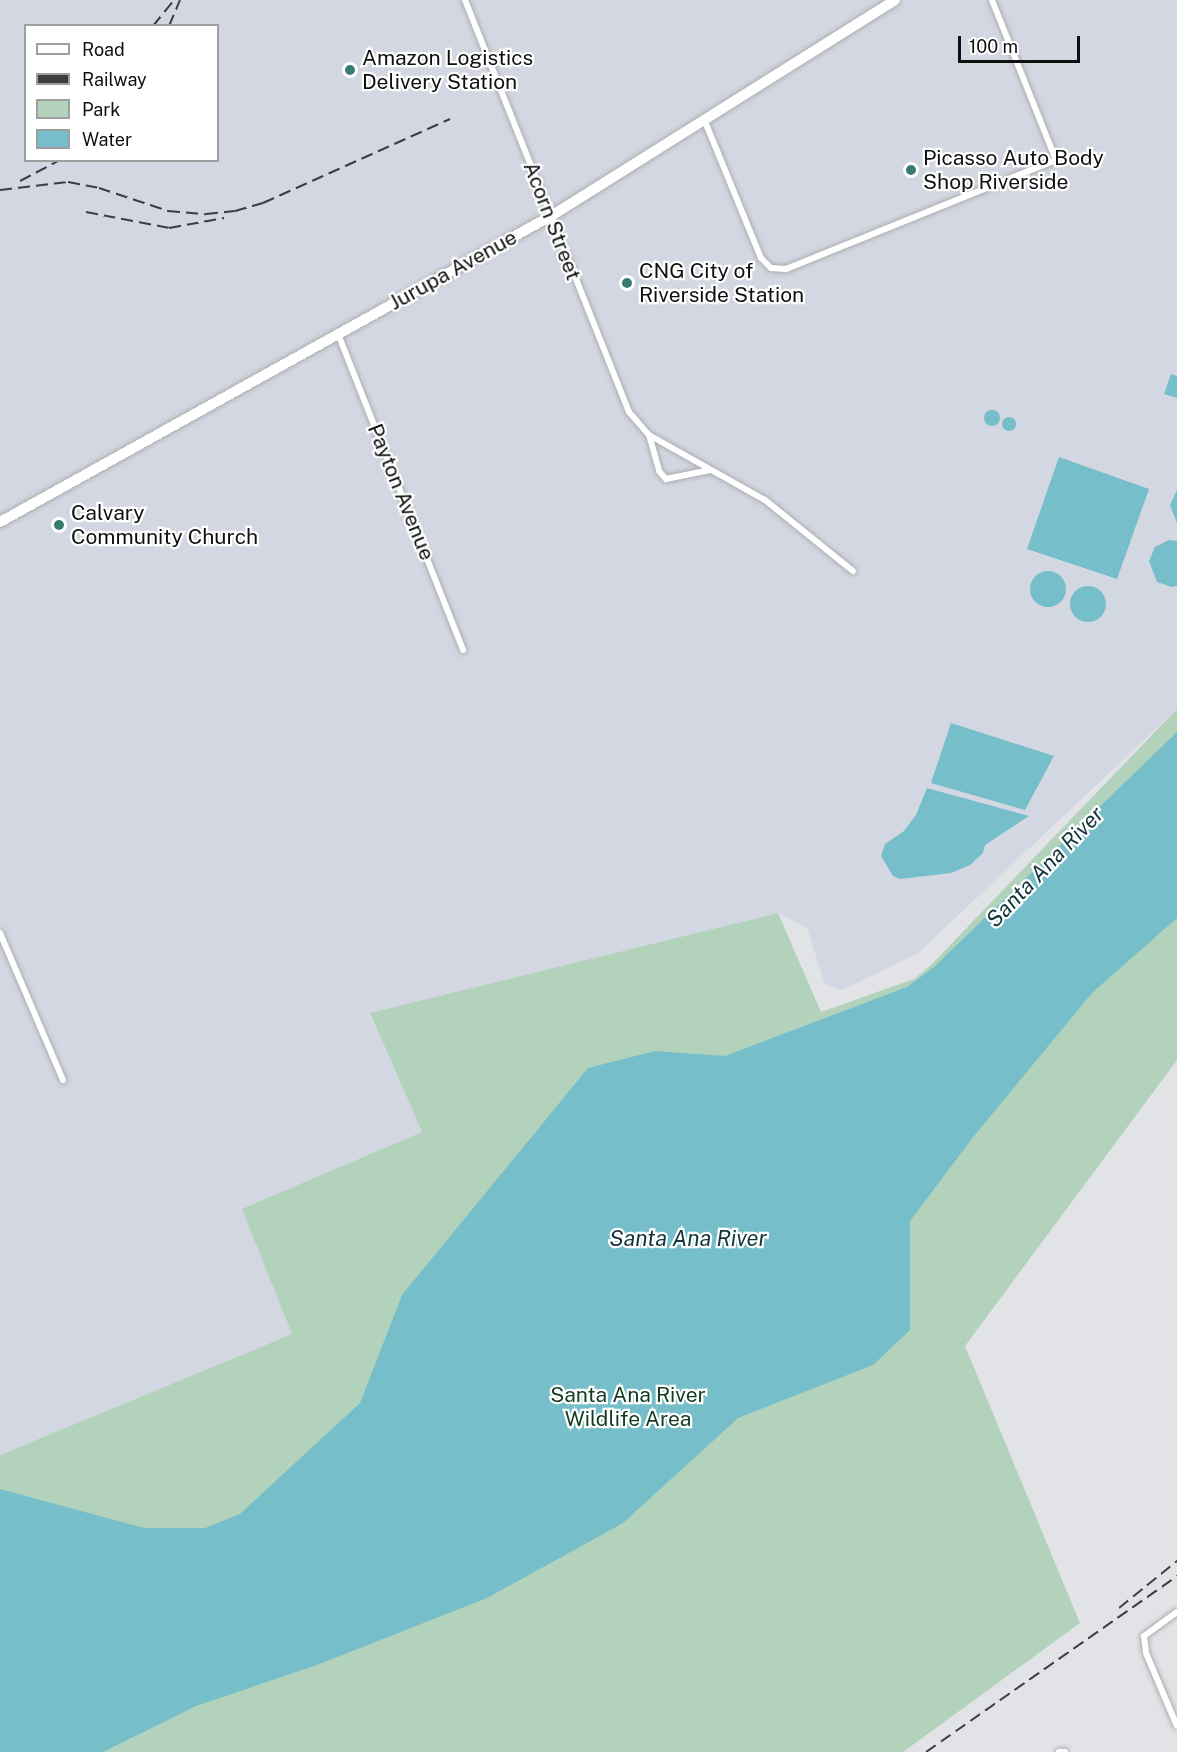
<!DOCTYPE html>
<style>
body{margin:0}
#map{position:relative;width:1177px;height:1752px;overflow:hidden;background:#e1e3e6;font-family:"Public Sans",sans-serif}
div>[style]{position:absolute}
.built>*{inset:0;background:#d3d7e1}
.green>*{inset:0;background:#b2d2bc}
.water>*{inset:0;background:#75beca}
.round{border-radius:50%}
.roads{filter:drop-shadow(0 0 2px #adaeb1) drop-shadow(0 0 2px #adaeb1)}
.minor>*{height:6px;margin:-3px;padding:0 3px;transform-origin:3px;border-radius:3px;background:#fff}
.primary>*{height:10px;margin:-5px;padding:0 5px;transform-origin:5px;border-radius:5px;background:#fff}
.rail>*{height:2px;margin-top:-1px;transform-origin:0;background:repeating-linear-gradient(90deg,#3d3d3f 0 12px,transparent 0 18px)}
.dots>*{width:16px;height:16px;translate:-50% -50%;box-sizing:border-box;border:3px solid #fff;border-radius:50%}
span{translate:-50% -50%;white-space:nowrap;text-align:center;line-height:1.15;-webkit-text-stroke:4.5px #fff;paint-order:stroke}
.poi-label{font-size:21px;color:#0f0f10}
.left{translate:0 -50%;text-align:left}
.street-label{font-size:21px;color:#0f0f10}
.park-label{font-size:21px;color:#123b23}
.water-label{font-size:22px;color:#11353b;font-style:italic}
.legend{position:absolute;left:24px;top:24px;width:195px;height:138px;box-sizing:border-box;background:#fff;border:2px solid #9f9f9f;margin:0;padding:8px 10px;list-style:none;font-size:18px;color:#0f0f10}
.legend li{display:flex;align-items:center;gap:12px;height:30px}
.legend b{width:30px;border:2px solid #9f9f9f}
.scale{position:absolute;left:958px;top:36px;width:122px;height:27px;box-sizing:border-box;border:3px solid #0f0f10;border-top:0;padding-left:8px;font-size:18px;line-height:21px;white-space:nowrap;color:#0f0f10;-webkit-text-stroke:4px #fff;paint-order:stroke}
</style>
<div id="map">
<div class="built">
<i style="clip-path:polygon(evenodd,0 0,1177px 0,1177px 709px,918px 953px,842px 990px,825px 984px,807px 928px,778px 913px,370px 1014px,422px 1132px,243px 1209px,292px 1334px,0 1455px,0 0,26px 26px,218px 26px,218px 160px,26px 160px,26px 26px)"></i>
</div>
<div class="green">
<i style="clip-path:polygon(1177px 709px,1177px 1060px,965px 1346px,1080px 1623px,903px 1752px,0 1752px,0 1455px,292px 1334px,242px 1209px,422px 1132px,370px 1013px,778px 913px,821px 1012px,914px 979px,931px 965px)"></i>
</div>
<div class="water">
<i style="clip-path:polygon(1171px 374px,1177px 376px,1177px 398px,1164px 394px)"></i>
<i class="round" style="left:984px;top:410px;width:16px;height:16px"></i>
<i class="round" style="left:1002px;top:417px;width:14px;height:14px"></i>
<i style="clip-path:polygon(1059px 457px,1149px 489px,1117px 579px,1027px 549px)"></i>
<i style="clip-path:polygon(1177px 490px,1177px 523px,1170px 505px)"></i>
<i style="clip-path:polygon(1169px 540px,1177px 541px,1177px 586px,1172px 587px,1157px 582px,1149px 561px,1155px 547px)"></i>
<i class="round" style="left:1030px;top:571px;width:36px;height:36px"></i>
<i class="round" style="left:1070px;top:586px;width:36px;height:36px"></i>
<i style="clip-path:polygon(951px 723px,1054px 756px,1025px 810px,931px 783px)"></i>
<i style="clip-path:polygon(1177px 732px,1177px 918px,1092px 993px,974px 1136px,910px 1221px,910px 1330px,873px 1365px,738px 1418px,623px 1523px,487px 1598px,317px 1665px,196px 1706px,103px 1752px,0 1752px,0 1489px,144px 1528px,205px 1528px,240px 1514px,360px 1403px,402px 1295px,588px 1068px,655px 1051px,725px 1056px,907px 987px,934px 967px)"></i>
<i style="clip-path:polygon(927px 788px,1029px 816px,985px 845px,983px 853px,970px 865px,951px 873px,900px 879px,893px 876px,881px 856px,885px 844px,904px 831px,916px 815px)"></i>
</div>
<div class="roads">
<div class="minor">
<i style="left:465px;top:0;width:443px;rotate:68.3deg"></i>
<i style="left:629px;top:412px;width:30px;rotate:49deg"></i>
<i style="left:649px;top:435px;width:133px;rotate:29.3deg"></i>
<i style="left:765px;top:500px;width:113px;rotate:38.9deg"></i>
<i style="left:704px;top:119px;width:150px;rotate:67.7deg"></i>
<i style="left:761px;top:258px;width:14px;rotate:45deg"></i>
<i style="left:771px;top:268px;width:15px;rotate:4deg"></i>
<i style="left:786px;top:269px;width:291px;rotate:-22deg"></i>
<i style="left:1056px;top:160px;width:172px;rotate:-111.8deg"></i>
<i style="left:338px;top:334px;width:340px;rotate:68.4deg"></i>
<i style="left:649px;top:435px;width:37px;rotate:74deg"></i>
<i style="left:659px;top:471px;width:11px;rotate:49deg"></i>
<i style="left:666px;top:479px;width:45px;rotate:-11.6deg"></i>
<i style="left:0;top:933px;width:160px;rotate:66.8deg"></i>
<i style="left:1177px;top:1612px;width:41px;rotate:144deg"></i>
<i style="left:1144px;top:1636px;width:17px;rotate:83deg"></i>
<i style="left:1146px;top:1653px;width:79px;rotate:67deg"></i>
<i style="left:1059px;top:1752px;width:6px"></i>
</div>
<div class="primary">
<i style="left:0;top:522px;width:630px;rotate:-29.05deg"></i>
<i style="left:551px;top:216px;width:406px;rotate:-32.1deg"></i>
</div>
</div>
<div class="rail">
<i style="left:153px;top:26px;width:33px;rotate:-51deg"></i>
<i style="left:169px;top:26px;width:28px;rotate:-67deg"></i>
<i style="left:20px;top:181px;width:45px;rotate:-27.7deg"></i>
<i style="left:0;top:190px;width:68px;rotate:-6.7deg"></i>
<i style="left:68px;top:182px;width:32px;rotate:11deg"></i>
<i style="left:99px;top:188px;width:73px;rotate:18.4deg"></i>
<i style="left:168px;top:211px;width:38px;rotate:5deg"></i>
<i style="left:206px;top:214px;width:29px;rotate:-6deg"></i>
<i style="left:235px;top:211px;width:29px;rotate:-16deg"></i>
<i style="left:263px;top:203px;width:205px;rotate:-24.2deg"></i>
<i style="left:86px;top:212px;width:85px;rotate:10.9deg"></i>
<i style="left:169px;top:228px;width:56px;rotate:-10.3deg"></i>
<i style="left:1119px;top:1608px;width:75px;rotate:-39deg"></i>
<i style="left:926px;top:1752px;width:307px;rotate:-35deg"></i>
</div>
<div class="dots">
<i style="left:350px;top:70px;background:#397c6f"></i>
<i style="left:911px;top:170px;background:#397c6f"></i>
<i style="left:627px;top:283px;background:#397c6f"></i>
<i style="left:59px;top:525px;background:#397c6f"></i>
</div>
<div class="poi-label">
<span class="left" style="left:362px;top:70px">Amazon Logistics<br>Delivery Station</span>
<span class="left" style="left:923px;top:170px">Picasso Auto Body<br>Shop Riverside</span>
<span class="left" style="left:639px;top:283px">CNG City of<br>Riverside Station</span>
<span class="left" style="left:71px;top:525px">Calvary<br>Community Church</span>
</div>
<div class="street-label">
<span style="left:552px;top:221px;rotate:69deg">Acorn Street</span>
<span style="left:453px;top:270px;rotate:-29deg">Jurupa Avenue</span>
<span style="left:401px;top:492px;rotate:68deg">Payton Avenue</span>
</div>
<div class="park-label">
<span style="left:628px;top:1407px">Santa Ana River<br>Wildlife Area</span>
</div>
<div class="water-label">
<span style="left:1045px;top:867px;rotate:-46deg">Santa Ana River</span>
<span style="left:688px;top:1239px">Santa Ana River</span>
</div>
<ul class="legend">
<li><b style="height:8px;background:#fff"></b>Road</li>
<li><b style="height:8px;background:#3d3d3f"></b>Railway</li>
<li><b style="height:16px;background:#b2d2bc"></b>Park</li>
<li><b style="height:16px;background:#75beca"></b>Water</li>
</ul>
<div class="scale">100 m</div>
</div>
